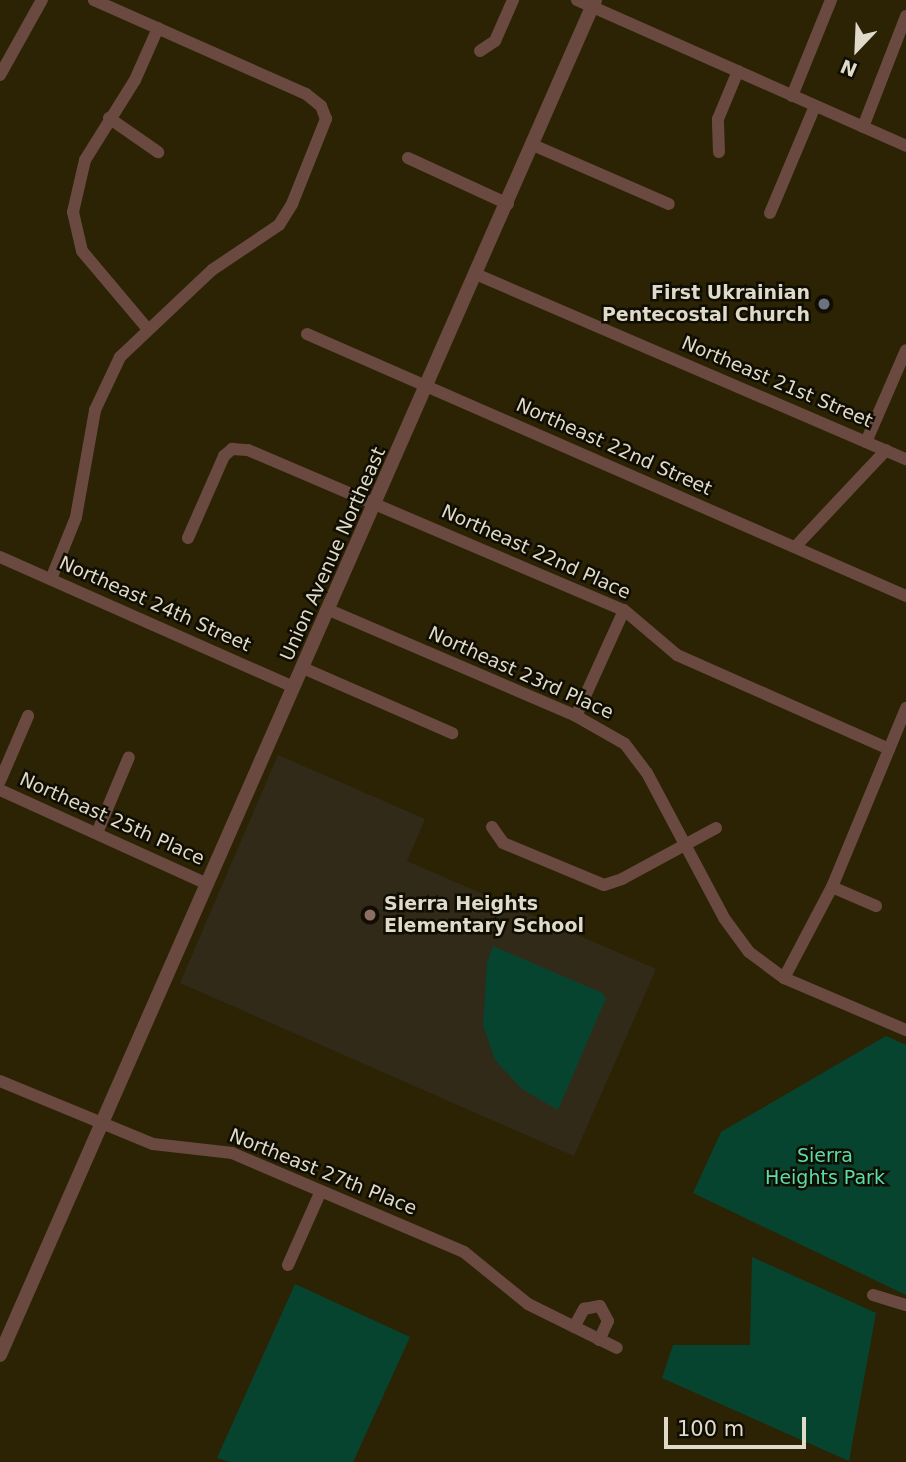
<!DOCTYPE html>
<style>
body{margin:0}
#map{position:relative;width:906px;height:1462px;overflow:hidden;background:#2c2305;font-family:"DejaVu Sans",sans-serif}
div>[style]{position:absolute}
.education>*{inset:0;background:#312a19}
.green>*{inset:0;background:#074430}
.minor>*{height:12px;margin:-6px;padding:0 6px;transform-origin:6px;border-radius:6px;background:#6a4940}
.tertiary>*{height:14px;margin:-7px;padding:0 7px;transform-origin:7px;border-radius:7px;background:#6a4940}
.dots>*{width:19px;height:19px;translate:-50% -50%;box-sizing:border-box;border:4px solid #100d03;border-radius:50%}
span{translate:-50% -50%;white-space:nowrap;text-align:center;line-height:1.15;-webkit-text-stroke:5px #100d03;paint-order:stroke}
.poi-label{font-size:19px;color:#dfdac9;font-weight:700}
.right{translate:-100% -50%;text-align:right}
.left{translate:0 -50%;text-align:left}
.street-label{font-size:19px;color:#dfdac9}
.park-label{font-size:19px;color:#5addab}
.north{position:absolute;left:822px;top:14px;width:70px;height:70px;-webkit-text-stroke:5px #100d03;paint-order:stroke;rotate:203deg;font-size:19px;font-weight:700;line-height:28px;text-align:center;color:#dfdac9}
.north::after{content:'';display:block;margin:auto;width:24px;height:32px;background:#dfdac9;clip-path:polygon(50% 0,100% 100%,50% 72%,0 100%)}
.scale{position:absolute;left:664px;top:1417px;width:142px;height:32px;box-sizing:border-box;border:4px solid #dfdac9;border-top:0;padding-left:9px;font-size:21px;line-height:24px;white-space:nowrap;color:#dfdac9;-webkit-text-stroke:5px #100d03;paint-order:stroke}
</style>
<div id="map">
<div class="education">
<i style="clip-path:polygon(278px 755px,425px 819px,407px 861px,656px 969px,574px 1156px,180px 983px)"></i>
</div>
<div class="green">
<i style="clip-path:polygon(493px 946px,602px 993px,606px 998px,558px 1110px,522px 1089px,495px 1060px,483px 1025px,487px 963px)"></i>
<i style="clip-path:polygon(886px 1036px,906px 1045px,906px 1295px,693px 1193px,721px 1132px)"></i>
<i style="clip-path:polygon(752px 1257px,876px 1313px,849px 1461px,662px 1378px,673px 1345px,750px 1345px)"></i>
<i style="clip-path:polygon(295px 1284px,410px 1337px,353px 1462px,230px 1462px,217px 1458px)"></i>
</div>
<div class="minor">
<i style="left:577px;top:0;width:360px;rotate:23.9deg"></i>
<i style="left:480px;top:51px;width:18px;rotate:-34deg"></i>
<i style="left:495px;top:41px;width:45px;rotate:-66.3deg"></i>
<i style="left:0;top:75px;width:86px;rotate:-60.8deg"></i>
<i style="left:792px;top:96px;width:104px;rotate:-67.9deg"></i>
<i style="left:109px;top:118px;width:60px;rotate:34.8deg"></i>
<i style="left:863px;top:127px;width:119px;rotate:-68.8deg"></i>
<i style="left:533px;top:145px;width:148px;rotate:23.5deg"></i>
<i style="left:719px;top:152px;width:33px;rotate:-92deg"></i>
<i style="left:718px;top:119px;width:52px;rotate:-67.4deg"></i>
<i style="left:408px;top:158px;width:110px;rotate:24.7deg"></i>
<i style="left:770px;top:213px;width:116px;rotate:-67.2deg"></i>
<i style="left:478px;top:275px;width:466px;rotate:23.3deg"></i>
<i style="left:146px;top:327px;width:99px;rotate:-130.1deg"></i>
<i style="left:82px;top:251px;width:40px;rotate:-103deg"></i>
<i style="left:73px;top:212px;width:53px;rotate:-77deg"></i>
<i style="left:85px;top:160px;width:94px;rotate:-58deg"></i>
<i style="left:135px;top:80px;width:57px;rotate:-66.1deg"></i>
<i style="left:307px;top:334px;width:654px;rotate:23.62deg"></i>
<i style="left:866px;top:442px;width:100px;rotate:-66.5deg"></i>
<i style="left:188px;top:538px;width:90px;rotate:-66.3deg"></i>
<i style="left:224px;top:456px;width:11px;rotate:-41deg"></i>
<i style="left:232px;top:449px;width:16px;rotate:4deg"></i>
<i style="left:248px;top:450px;width:409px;rotate:23.1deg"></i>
<i style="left:624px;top:610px;width:70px;rotate:40.3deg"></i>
<i style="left:677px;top:655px;width:232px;rotate:23.9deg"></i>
<i style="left:795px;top:547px;width:133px;rotate:-46.8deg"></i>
<i style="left:0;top:557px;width:321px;rotate:23.9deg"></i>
<i style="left:51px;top:579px;width:67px;rotate:-68deg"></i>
<i style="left:76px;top:517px;width:109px;rotate:-79.9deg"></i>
<i style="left:95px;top:410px;width:59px;rotate:-64.7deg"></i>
<i style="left:120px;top:357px;width:127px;rotate:-43.4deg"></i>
<i style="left:212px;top:270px;width:81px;rotate:-33.9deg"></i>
<i style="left:279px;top:225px;width:25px;rotate:-58deg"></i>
<i style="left:292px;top:204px;width:92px;rotate:-68.2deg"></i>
<i style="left:326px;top:119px;width:14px;rotate:-111deg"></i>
<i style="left:321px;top:106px;width:19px;rotate:-141deg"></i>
<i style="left:306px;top:94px;width:232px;rotate:-156.1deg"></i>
<i style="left:329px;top:610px;width:269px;rotate:23.2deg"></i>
<i style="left:576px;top:716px;width:56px;rotate:29.7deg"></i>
<i style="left:625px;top:744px;width:36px;rotate:53deg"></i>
<i style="left:647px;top:773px;width:164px;rotate:62deg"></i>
<i style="left:724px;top:918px;width:42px;rotate:53.7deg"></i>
<i style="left:749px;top:952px;width:44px;rotate:36.6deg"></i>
<i style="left:784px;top:978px;width:133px;rotate:23.1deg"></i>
<i style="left:303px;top:668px;width:163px;rotate:23.6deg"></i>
<i style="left:576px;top:716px;width:116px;rotate:-65.6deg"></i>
<i style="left:0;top:781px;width:71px;rotate:-66.7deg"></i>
<i style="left:0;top:790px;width:227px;rotate:24.4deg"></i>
<i style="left:492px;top:827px;width:19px;rotate:55deg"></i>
<i style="left:503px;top:843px;width:109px;rotate:22.6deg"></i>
<i style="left:604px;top:885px;width:19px;rotate:-18deg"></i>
<i style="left:622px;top:879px;width:107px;rotate:-28.5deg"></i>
<i style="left:97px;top:833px;width:82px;rotate:-67.2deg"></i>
<i style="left:832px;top:887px;width:48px;rotate:23.4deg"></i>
<i style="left:784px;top:978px;width:103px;rotate:-62.2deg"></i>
<i style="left:832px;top:887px;width:194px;rotate:-67.5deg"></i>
<i style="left:0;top:1081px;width:165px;rotate:22.4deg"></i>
<i style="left:153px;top:1144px;width:80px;rotate:6.5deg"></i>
<i style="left:232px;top:1153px;width:252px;rotate:23.1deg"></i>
<i style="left:464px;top:1252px;width:82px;rotate:39.1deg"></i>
<i style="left:528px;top:1304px;width:99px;rotate:26.3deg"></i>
<i style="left:288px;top:1265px;width:81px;rotate:-66deg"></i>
<i style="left:873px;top:1295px;width:34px;rotate:17deg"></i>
<i style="left:574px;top:1327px;width:21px;rotate:-61deg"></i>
<i style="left:584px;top:1309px;width:16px;rotate:-11deg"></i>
<i style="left:600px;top:1306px;width:17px;rotate:62deg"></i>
<i style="left:608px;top:1321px;width:21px;rotate:115deg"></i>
</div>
<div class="tertiary">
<i style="left:0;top:1355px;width:1480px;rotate:-66.29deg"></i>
</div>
<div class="dots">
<i style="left:824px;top:304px;background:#6b7280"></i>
<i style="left:370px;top:915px;background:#8d6e63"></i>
</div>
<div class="poi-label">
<span class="right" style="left:810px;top:304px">First Ukrainian<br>Pentecostal Church</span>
<span class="left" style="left:384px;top:915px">Sierra Heights<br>Elementary School</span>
</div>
<div class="street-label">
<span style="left:777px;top:382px;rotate:23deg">Northeast 21st Street</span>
<span style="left:614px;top:447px;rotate:24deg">Northeast 22nd Street</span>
<span style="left:536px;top:552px;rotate:24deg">Northeast 22nd Place</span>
<span style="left:333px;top:554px;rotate:-66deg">Union Avenue Northeast</span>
<span style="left:155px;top:604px;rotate:24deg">Northeast 24th Street</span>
<span style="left:521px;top:673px;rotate:24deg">Northeast 23rd Place</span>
<span style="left:112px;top:819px;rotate:24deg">Northeast 25th Place</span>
<span style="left:323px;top:1172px;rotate:22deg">Northeast 27th Place</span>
</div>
<div class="park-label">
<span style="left:825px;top:1167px">Sierra<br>Heights Park</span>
</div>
<div class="north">N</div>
<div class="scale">100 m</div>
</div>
